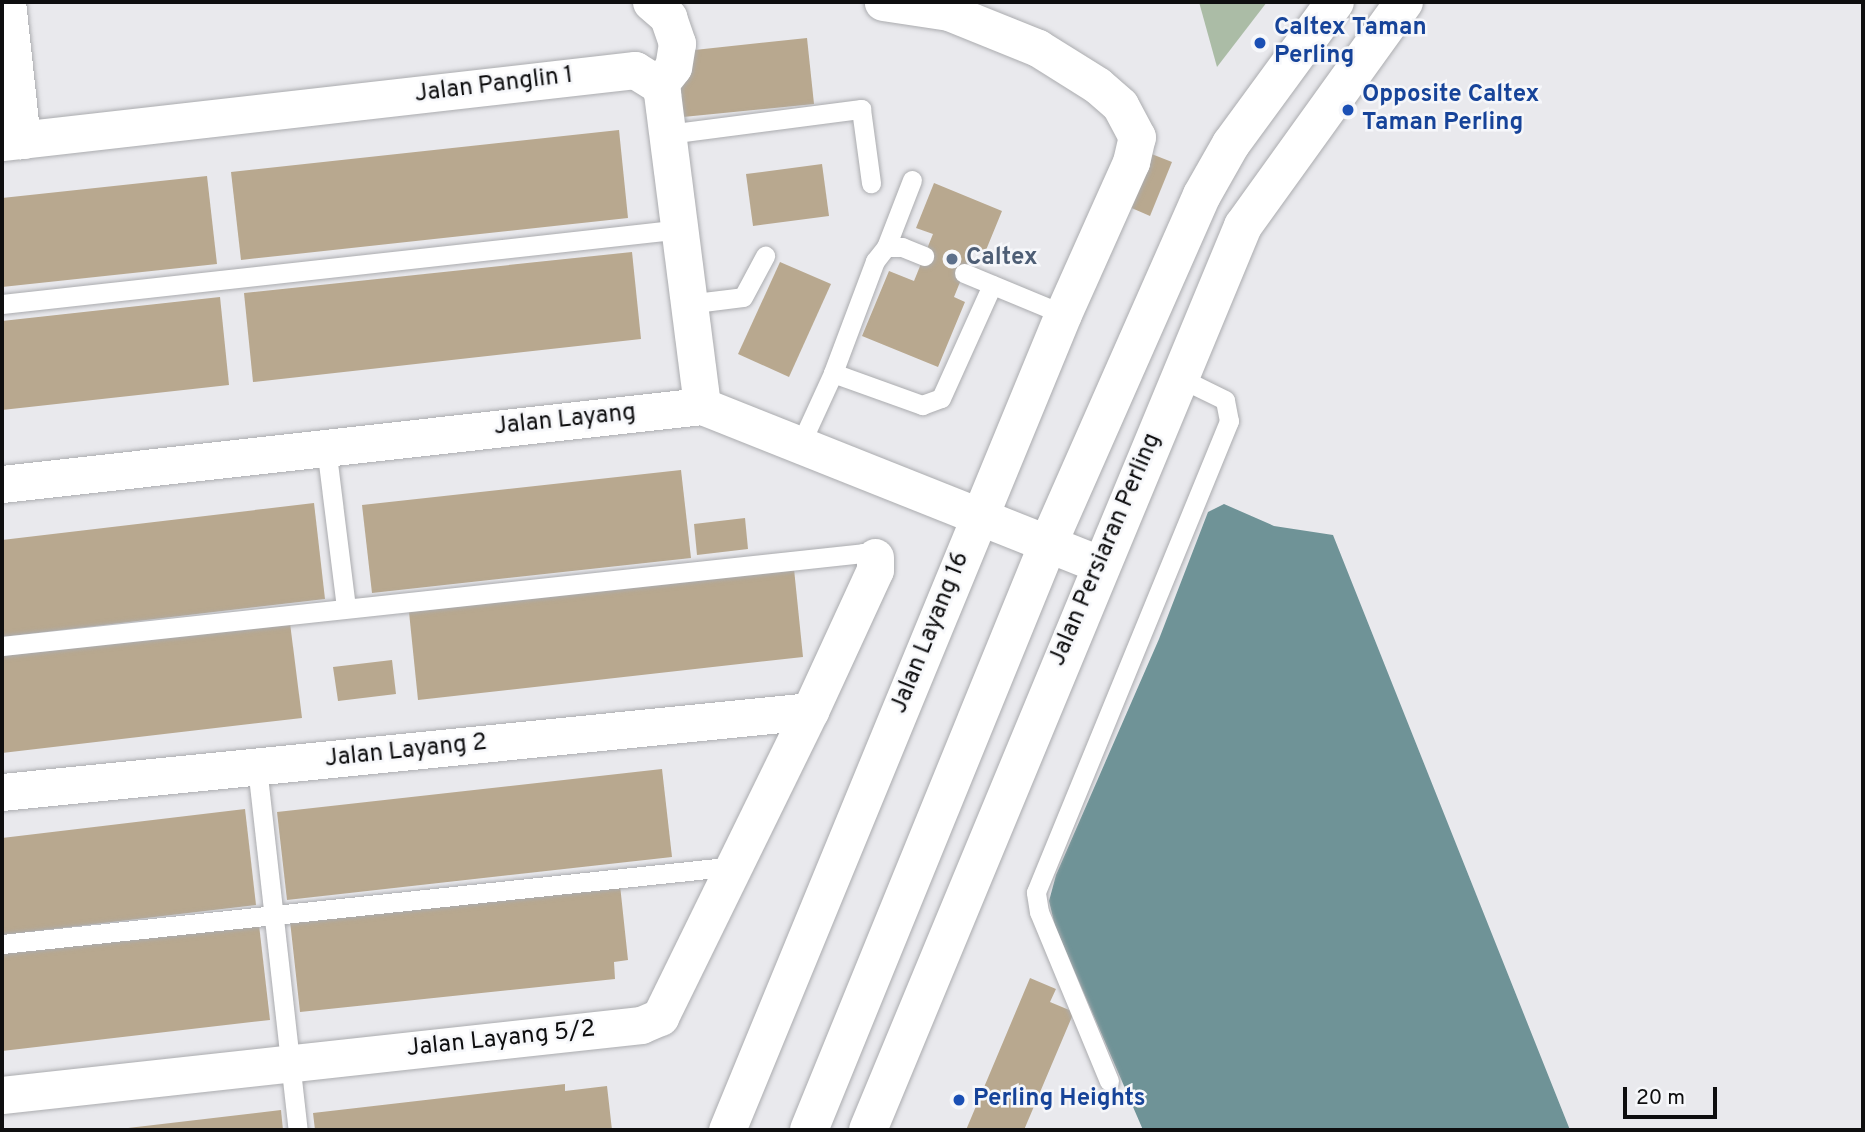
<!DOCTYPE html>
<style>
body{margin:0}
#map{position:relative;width:1865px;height:1132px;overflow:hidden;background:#e9e9ed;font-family:Overpass,sans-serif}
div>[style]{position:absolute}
.green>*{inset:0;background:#abbca6}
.water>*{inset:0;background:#6f9397}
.building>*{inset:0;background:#b8a88f}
.roads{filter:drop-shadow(0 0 2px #abacaf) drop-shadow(0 0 2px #abacaf)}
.service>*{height:19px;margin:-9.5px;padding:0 9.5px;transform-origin:9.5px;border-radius:9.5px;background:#fff}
.minor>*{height:37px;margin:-18.5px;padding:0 18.5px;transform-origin:18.5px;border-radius:18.5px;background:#fff}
.secondary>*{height:38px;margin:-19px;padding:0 19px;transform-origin:19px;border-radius:19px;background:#fff}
.dots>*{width:19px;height:19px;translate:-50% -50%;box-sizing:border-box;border:4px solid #f6f7fa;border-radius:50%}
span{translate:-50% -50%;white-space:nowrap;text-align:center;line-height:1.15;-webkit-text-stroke:5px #f6f7fa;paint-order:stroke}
.transit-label{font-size:24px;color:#164399;font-weight:700}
.left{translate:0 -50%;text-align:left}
.street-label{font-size:24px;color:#0e0e0f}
.service-label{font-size:24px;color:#4e5e75;font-weight:700}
.frame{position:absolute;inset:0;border:4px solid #0e0e0f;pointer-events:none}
.scale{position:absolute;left:1623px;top:1087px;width:94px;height:32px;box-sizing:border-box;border:4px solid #0e0e0f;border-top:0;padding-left:9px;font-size:21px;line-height:24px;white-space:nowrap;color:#0e0e0f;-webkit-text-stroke:5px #f6f7fa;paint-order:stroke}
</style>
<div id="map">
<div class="green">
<i style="clip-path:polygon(1199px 2px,1267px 2px,1217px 67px)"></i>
</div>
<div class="water">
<i style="clip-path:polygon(1224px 504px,1274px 526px,1333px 535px,1570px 1130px,1143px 1130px,1055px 926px,1049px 901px,1056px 875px,1159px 639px,1208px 512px)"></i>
</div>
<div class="building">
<i style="clip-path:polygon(807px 38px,814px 104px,683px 117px,676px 52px)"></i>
<i style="clip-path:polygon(619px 130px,628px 218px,241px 260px,231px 172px)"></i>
<i style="clip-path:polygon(1149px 153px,1172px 162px,1150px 216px,1127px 206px)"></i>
<i style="clip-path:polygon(822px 164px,829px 216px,753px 226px,746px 174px)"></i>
<i style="clip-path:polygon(207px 176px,217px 264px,2px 287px,2px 198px)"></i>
<i style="clip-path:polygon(934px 183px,1002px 211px,984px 255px,973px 250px,954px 297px,965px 302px,938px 367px,862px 336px,889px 271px,914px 281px,933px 234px,916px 228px)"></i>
<i style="clip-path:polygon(632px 252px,641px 339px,253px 382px,244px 293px)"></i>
<i style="clip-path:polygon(780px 262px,831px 284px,789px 377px,738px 354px)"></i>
<i style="clip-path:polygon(220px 297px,229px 385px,2px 410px,2px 321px)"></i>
<i style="clip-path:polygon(681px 470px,691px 558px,372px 593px,362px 505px)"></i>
<i style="clip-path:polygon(314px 503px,325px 599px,2px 637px,2px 540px)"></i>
<i style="clip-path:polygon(745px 518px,748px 549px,697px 555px,694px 524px)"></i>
<i style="clip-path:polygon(794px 569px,803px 657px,418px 700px,409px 612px)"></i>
<i style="clip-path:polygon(290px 623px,302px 718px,2px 753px,2px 656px)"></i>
<i style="clip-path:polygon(392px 660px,396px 694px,338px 701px,333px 667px)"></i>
<i style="clip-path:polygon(662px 769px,672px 857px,287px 900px,277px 812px)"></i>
<i style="clip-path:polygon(245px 809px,256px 905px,2px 935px,2px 838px)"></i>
<i style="clip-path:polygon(620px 885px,628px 960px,614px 962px,615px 979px,300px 1012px,290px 921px)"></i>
<i style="clip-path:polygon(259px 925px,270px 1020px,2px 1051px,2px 954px)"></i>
<i style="clip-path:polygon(1030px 978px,1056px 989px,1050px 1002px,1074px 1012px,1024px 1130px,966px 1130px)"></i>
<i style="clip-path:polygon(565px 1084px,565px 1091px,607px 1086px,612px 1130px,315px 1130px,313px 1113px)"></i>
<i style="clip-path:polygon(281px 1110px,283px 1130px,128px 1130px,128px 1128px)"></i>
</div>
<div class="roads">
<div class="service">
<i style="left:668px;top:134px;width:195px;rotate:-7.4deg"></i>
<i style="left:861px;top:109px;width:75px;rotate:82.3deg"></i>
<i style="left:912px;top:180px;width:72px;rotate:111.2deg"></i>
<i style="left:886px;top:247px;width:16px"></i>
<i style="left:902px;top:247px;width:24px;rotate:22deg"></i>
<i style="left:886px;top:247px;width:18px;rotate:128deg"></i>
<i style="left:875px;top:261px;width:120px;rotate:110.6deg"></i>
<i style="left:833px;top:373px;width:95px;rotate:19.8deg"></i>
<i style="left:922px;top:405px;width:20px;rotate:-20deg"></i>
<i style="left:941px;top:398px;width:124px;rotate:-65.7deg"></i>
<i style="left:964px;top:273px;width:107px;rotate:22.5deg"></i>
<i style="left:2px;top:304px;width:684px;rotate:-6.29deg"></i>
<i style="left:687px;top:304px;width:56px;rotate:-7.1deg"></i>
<i style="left:743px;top:297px;width:47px;rotate:-61.8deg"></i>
<i style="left:801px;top:443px;width:77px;rotate:-65.4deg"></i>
<i style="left:326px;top:447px;width:162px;rotate:82.9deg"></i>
<i style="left:2px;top:646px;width:866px;rotate:-6.16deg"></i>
<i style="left:863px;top:553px;width:13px;rotate:18deg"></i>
<i style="left:257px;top:767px;width:365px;rotate:83.6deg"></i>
<i style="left:2px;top:944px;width:738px;rotate:-6.07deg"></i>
<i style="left:1109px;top:1081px;width:183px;rotate:-112.5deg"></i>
<i style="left:1039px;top:912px;width:20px;rotate:-99deg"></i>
<i style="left:1036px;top:892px;width:509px;rotate:-67.72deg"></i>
<i style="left:1229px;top:421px;width:21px;rotate:-101deg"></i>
<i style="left:1225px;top:400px;width:52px;rotate:-153.9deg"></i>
</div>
<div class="minor">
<i style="left:7px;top:2px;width:139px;rotate:83.8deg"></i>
<i style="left:651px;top:2px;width:23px;rotate:41deg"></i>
<i style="left:668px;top:17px;width:28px;rotate:71deg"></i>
<i style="left:677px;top:43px;width:24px;rotate:99deg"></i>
<i style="left:673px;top:67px;width:23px;rotate:128deg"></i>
<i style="left:2px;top:142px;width:637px;rotate:-6.49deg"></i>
<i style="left:635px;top:70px;width:28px;rotate:32deg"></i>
<i style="left:659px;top:85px;width:9px;rotate:69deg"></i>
<i style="left:662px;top:93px;width:316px;rotate:82.7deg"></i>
<i style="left:2px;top:484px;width:704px;rotate:-6.36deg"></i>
<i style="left:702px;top:406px;width:428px;rotate:21.7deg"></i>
<i style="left:2px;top:792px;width:812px;rotate:-5.72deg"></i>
<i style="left:2px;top:1095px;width:643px;rotate:-6.25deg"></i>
<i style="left:641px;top:1025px;width:21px;rotate:-23deg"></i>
<i style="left:660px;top:1017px;width:341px;rotate:-63.9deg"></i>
<i style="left:810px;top:711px;width:155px;rotate:-65.3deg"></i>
<i style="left:875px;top:570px;width:13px;rotate:-90deg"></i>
<i style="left:727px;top:1130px;width:882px;rotate:-67.62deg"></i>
<i style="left:1063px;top:314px;width:167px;rotate:-65.9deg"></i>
<i style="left:1131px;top:162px;width:26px;rotate:-77deg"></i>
<i style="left:1137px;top:137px;width:36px;rotate:-118deg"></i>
<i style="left:1120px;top:105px;width:30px;rotate:-139deg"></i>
<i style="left:1097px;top:85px;width:70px;rotate:-147.9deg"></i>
<i style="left:1038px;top:48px;width:96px;rotate:-158deg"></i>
<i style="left:949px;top:12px;width:67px;rotate:-171.4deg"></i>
</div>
<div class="secondary">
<i style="left:809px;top:1130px;width:633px;rotate:-67.81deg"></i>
<i style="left:1048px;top:544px;width:381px;rotate:-66.2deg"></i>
<i style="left:1202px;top:195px;width:59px;rotate:-60.4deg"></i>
<i style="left:1231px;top:144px;width:176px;rotate:-53.8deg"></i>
<i style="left:868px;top:1130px;width:979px;rotate:-67.47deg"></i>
<i style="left:1243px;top:226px;width:276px;rotate:-54.3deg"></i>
</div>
</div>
<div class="dots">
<i style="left:1260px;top:43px;background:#1a4fb4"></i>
<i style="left:1348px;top:110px;background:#1a4fb4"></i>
<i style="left:952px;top:259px;background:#5c6f8a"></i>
<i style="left:959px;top:1100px;background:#1a4fb4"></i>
</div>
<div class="transit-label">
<span class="left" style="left:1274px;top:43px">Caltex Taman<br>Perling</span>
<span class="left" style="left:1362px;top:110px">Opposite Caltex<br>Taman Perling</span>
<span class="left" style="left:973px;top:1100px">Perling Heights</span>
</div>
<div class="street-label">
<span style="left:494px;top:86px;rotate:-7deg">Jalan Panglin 1</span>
<span style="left:565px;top:421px;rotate:-6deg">Jalan Layang</span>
<span style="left:1106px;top:550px;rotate:-67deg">Jalan Persiaran Perling</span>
<span style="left:931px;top:633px;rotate:-68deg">Jalan Layang 16</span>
<span style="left:406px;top:752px;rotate:-6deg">Jalan Layang 2</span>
<span style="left:501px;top:1040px;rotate:-6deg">Jalan Layang 5/2</span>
</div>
<div class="service-label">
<span class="left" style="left:966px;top:259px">Caltex</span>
</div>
<div class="frame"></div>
<div class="scale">20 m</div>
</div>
